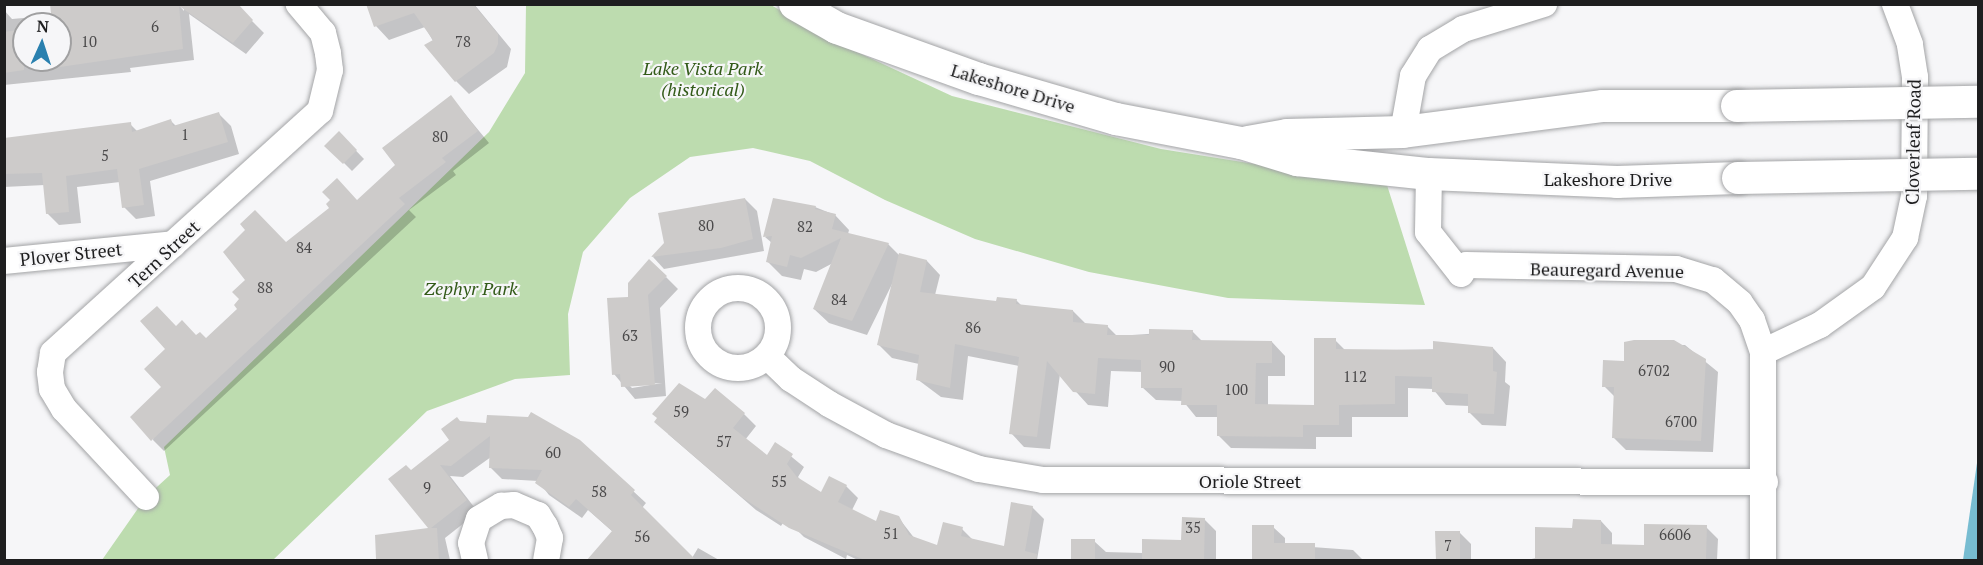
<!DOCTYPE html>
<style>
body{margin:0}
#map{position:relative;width:1983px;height:565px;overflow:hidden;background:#f6f6f8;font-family:"PT Serif",serif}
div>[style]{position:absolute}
.green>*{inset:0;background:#bddcaf}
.water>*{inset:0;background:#77bcd1}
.shadow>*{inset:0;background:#0003}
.building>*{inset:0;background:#cdcbca}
.roads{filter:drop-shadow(0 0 2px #a3a4a6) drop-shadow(0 0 2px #a3a4a6)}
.minor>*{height:26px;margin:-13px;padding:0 13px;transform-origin:13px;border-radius:13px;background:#fff}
.minor>.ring{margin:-13px;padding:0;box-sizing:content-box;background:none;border:26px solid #fff;border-radius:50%}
.tertiary>*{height:32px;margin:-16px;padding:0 16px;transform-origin:16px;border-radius:16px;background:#fff}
.bridges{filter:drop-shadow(0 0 2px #a3a4a6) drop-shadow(0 0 2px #a3a4a6)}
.tertiary-bridge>*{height:32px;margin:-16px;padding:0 16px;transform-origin:16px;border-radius:16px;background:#fff}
span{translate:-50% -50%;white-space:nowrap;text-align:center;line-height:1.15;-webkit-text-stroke:4.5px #f6f6f8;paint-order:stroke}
.number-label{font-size:15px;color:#4a494a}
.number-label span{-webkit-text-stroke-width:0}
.park-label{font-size:18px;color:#325a18;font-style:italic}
.street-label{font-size:18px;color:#1e1e1f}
.frame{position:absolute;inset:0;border:6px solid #1e1e1f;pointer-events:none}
.north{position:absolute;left:12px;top:12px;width:60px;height:60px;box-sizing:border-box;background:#f6f6f8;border:2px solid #a0a0a1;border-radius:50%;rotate:3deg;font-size:16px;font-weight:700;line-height:24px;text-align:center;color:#1e1e1f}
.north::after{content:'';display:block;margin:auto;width:21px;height:27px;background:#2a80af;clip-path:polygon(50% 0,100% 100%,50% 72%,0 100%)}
</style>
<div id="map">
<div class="green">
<i style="clip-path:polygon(526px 5px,771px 5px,829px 39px,952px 96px,1161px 149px,1387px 185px,1425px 305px,1228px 298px,1089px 272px,975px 239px,885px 200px,810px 161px,753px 148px,690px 157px,630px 198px,583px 252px,568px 314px,570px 375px,515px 379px,427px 411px,273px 560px,102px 560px,146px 497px,170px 475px,164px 447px,489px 132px,525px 73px)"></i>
</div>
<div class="water">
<i style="clip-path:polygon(1978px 456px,1978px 560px,1963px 560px)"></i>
</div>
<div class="shadow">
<i style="clip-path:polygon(evenodd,178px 4px,184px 11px,184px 4px,235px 4px,264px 33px,246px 54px,189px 14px,194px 60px,130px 68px,131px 72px,4px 85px,4px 10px,12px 19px,178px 4px,24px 24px,60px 24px,60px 60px,24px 60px,24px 24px)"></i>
<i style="clip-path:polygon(367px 4px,474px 4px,511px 49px,507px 67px,469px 94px,456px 81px,425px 27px,389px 40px,376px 26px)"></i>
<i style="clip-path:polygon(451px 97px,489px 143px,453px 171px,456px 175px,409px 210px,416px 217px,164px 451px,153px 440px,167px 349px,176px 328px,206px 340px,240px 309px,286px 244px,358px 202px,397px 165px)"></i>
<i style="clip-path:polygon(219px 114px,231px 126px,239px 154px,150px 181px,155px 216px,136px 219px,124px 207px,120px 182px,77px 187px,81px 223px,59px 225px,47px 213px,45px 185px,4px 187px,4px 140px,130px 124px,138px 132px,171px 121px,176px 126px)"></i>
<i style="clip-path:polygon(339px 133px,364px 159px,352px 171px,327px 146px)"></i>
<i style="clip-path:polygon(745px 199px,757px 211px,764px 251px,664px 269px,653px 257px,665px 243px)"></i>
<i style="clip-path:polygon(815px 207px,835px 215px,849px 230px,848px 234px,888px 244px,899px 255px,927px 261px,940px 275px,935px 295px,998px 303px,1016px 300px,1022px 306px,1073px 311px,1086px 324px,1107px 326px,1117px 336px,1192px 331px,1202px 341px,1272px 342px,1285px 356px,1285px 376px,1268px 376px,1268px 406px,1316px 406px,1335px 340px,1346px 351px,1493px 348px,1506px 362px,1505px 382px,1510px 386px,1506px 426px,1482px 425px,1469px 412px,1469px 406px,1446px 405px,1433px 389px,1408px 388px,1408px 417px,1352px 417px,1352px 437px,1316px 437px,1316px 449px,1231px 448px,1218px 435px,1218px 417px,1196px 417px,1183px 401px,1156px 400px,1142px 387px,1143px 372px,1111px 371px,1108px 407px,1088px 405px,1060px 374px,1050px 449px,1024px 447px,1011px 433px,1019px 366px,968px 356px,963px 400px,941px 397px,917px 379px,919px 364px,892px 358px,879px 345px,894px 280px,867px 335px,829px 323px,814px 309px,833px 263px,816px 272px,804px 269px,801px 280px,782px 276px,767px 261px,772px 243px,765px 237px)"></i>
<i style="clip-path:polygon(evenodd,666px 277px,678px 289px,660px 308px,666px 396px,635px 399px,614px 374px,630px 298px,666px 277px,662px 383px,632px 388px,629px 385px,662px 383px)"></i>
<i style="clip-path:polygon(1677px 345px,1685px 345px,1718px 372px,1713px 452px,1626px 450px,1614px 438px,1615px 397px,1604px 386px,1626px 362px)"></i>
<i style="clip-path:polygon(705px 401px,744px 414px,756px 426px,745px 440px,767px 457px,776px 444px,804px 467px,798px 477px,806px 487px,781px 526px,756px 510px,668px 434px)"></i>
<i style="clip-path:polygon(461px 423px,579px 441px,646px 503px,642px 508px,692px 558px,698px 548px,719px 560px,593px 560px,613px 532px,588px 510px,582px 518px,549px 495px,538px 481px,502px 479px,490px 467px,491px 457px,463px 477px,450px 476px,478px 512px,445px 538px,450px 560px,380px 560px,430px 530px,411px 471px,451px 440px)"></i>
<i style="clip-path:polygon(846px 486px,858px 498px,852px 510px,877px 523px,898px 517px,915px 539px,939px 547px,962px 529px,974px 541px,1005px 548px,1032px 507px,1044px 519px,1037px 560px,858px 560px,847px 555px,846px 559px,804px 537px,792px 525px,821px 494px)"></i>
<i style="clip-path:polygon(1204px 519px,1216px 531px,1216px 560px,1071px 560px,1073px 540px,1094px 541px,1106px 552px,1143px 553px,1183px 541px)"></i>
<i style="clip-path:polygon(1601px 521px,1612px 533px,1612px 546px,1645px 546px,1706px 527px,1718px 539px,1717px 560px,1527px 560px,1536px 558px,1574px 530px)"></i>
<i style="clip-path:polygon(1273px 527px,1285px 538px,1285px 545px,1353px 550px,1363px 560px,1253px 560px)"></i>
<i style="clip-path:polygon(1459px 532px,1471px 544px,1471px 560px,1437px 560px)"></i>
</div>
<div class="building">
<i style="clip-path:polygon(50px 4px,238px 4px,253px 20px,233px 43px,179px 6px,183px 49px,60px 67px,60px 24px,52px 24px)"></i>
<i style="clip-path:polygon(366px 4px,473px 4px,498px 34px,498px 44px,494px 53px,455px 82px,424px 45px,433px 40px,414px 13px,374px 27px)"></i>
<i style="clip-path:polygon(24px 29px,24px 70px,4px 73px,4px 32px)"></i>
<i style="clip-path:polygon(451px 95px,478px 131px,442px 158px,446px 162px,399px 198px,405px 204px,151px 441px,130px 417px,161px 387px,144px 369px,165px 349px,140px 321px,157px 306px,176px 326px,182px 320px,196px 335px,200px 332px,206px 338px,237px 309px,234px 305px,239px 299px,232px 292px,245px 280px,223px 252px,245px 230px,240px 224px,255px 210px,286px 242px,329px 208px,326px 204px,330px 200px,322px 192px,337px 178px,357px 200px,395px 165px,382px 148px)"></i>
<i style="clip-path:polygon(219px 112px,228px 142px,139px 169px,144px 205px,122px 208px,117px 169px,66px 176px,69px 212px,46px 214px,42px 173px,4px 174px,4px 138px,131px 122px,132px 132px,171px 119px,173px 126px)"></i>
<i style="clip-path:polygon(339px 131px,357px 150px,343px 164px,324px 146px)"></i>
<i style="clip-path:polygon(745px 198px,753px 239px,721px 248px,651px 257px,664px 243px,658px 213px)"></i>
<i style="clip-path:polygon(773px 198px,816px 206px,815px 209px,836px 214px,832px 229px,889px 243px,852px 321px,813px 309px,841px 238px,801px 258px,790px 255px,787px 267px,766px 262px,772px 236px,763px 237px)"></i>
<i style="clip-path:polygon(899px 253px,927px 260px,920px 292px,996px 301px,997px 297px,1017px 299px,1016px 304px,1073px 310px,1073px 322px,1108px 325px,1107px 335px,1149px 335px,1149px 329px,1193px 330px,1192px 340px,1272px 341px,1272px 363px,1256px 363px,1255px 404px,1314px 405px,1314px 338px,1336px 338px,1336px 349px,1433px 350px,1433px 341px,1493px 347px,1493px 371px,1497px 372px,1494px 414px,1468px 413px,1468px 394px,1432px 392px,1432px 377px,1395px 376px,1395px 404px,1339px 405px,1339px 425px,1303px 425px,1303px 437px,1217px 436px,1217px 405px,1181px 405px,1182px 388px,1141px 388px,1141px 360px,1098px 358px,1095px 394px,1073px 392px,1047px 361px,1037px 437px,1009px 434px,1019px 357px,955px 344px,950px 388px,916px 380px,919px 355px,877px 345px)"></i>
<i style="clip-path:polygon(649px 259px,667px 276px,648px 295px,655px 385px,621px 387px,620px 374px,612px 375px,607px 298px,628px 297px,628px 283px)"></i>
<i style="clip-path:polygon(1634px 340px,1674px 340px,1706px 359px,1701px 441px,1612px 438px,1614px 387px,1602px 387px,1603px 360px,1624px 361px,1624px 342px)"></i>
<i style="clip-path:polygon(679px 383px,705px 399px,715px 388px,745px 413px,733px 428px,767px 455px,775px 442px,793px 454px,787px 464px,797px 477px,821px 492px,829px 476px,847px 485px,838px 502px,876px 521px,880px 510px,899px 516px,909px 535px,937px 545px,943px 522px,963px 527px,961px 536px,1004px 546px,1011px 502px,1033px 506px,1025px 551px,1037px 554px,1036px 561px,867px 561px,789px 528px,743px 498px,654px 422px,657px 418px,652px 414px)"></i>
<i style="clip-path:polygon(531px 412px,580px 440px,635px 490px,631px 495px,697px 561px,586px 561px,612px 531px,576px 499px,569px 507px,535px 483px,542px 470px,489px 468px,490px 436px,451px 466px,440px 465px,467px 500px,431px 528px,437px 528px,439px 561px,376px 559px,375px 535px,428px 528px,388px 479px,406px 465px,411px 470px,449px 440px,441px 429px,457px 417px,460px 421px,486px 423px,487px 415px,528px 417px)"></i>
<i style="clip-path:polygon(1182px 517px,1205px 518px,1204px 561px,1142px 561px,1142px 539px,1181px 540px)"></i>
<i style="clip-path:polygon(1573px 519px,1601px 520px,1601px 544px,1644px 545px,1644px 524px,1707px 525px,1706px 559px,1535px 561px,1535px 527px,1572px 528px)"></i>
<i style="clip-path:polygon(1252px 525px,1274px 525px,1274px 543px,1315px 543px,1315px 561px,1252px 561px)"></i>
<i style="clip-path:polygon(1435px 531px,1460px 531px,1460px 561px,1436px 561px)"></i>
<i style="clip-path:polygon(1071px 539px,1095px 539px,1095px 561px,1071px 561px)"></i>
</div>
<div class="roads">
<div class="minor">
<i style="left:1403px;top:132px;width:57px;rotate:-79.9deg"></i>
<i style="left:1413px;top:76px;width:32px;rotate:-58deg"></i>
<i style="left:1430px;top:49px;width:39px;rotate:-31deg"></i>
<i style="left:1463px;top:29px;width:85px;rotate:-17.2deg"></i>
<i style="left:1429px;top:174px;width:58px;rotate:91deg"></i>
<i style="left:1428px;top:232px;width:53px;rotate:51.8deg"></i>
<i style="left:1461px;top:274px;width:10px;rotate:-61deg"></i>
<i style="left:1466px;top:265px;width:210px;rotate:1.1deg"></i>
<i style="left:1676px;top:269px;width:39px;rotate:17deg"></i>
<i style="left:1713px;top:280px;width:35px;rotate:40deg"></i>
<i style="left:1740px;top:303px;width:21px;rotate:55deg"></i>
<i style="left:1752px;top:320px;width:34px;rotate:71deg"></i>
<i style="left:1763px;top:352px;width:208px;rotate:90deg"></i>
<i style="left:4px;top:261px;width:170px;rotate:-5.7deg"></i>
<i class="ring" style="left:698px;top:288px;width:54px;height:54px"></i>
<i style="left:1763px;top:352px;width:63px;rotate:-25.3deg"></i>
<i style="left:1820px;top:325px;width:65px;rotate:-35.6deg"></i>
<i style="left:1873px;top:287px;width:59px;rotate:-56.9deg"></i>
<i style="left:1905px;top:238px;width:43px;rotate:-77.9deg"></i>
<i style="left:1914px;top:196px;width:119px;rotate:-89.5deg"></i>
<i style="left:1915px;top:77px;width:33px;rotate:-99deg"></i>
<i style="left:1910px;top:44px;width:43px;rotate:-110.6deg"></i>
<i style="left:767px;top:356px;width:33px;rotate:44deg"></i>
<i style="left:791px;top:379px;width:45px;rotate:33.3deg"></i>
<i style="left:829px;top:404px;width:65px;rotate:28.5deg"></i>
<i style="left:886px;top:435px;width:99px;rotate:20.1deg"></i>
<i style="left:979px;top:469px;width:65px;rotate:9.8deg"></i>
<i style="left:1043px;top:480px;width:722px;rotate:0.16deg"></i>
<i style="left:146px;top:497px;width:120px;rotate:-133deg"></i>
<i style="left:64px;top:409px;width:23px;rotate:-121deg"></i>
<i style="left:52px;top:389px;width:17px;rotate:-97deg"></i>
<i style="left:50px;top:372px;width:19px;rotate:-81deg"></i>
<i style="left:53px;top:353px;width:360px;rotate:-42.2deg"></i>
<i style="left:320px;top:111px;width:42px;rotate:-76.3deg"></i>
<i style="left:330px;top:70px;width:17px;rotate:-97deg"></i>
<i style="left:328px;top:53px;width:21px;rotate:-104deg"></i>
<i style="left:323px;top:33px;width:38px;rotate:-130deg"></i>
<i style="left:475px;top:560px;width:17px;rotate:-103deg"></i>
<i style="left:471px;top:543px;width:25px;rotate:-72deg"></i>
<i style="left:479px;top:519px;width:26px;rotate:-31deg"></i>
<i style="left:501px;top:506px;width:13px;rotate:-4deg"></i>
<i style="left:514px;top:505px;width:26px;rotate:23deg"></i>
<i style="left:538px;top:515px;width:13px;rotate:58deg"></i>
<i style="left:545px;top:526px;width:13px;rotate:67deg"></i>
<i style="left:550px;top:538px;width:22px;rotate:100deg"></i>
</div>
<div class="tertiary">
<i style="left:795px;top:4px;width:48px;rotate:29.7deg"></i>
<i style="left:837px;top:28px;width:151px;rotate:19.8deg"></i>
<i style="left:979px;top:79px;width:143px;rotate:16.3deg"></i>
<i style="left:1116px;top:119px;width:127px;rotate:10.9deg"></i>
<i style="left:1241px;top:143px;width:59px;rotate:16.9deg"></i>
<i style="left:1297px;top:160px;width:133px;rotate:6.1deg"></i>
<i style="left:1429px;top:174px;width:188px;rotate:2.4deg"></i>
<i style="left:1617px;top:182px;width:121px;rotate:-1.9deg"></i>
<i style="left:1248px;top:142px;width:40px;rotate:-10deg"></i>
<i style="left:1287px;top:135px;width:116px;rotate:-1.5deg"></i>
<i style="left:1403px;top:132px;width:202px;rotate:-7.4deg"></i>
<i style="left:1603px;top:106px;width:134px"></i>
</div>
</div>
<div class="bridges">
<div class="tertiary-bridge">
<i style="left:1737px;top:106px;width:241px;rotate:-1deg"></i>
<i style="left:1738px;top:178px;width:240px;rotate:-1deg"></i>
</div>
</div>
<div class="number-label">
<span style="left:155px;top:27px">6</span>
<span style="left:89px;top:42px">10</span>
<span style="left:463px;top:42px">78</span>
<span style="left:185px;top:135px">1</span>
<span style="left:440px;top:137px">80</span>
<span style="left:105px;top:156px">5</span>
<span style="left:706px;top:226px">80</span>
<span style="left:805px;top:227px">82</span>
<span style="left:304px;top:248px">84</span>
<span style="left:265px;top:288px">88</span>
<span style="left:839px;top:300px">84</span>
<span style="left:973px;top:328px">86</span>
<span style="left:630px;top:336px">63</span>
<span style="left:1167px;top:367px">90</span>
<span style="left:1654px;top:371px">6702</span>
<span style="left:1355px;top:377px">112</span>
<span style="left:1236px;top:390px">100</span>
<span style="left:681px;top:412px">59</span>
<span style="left:1681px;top:422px">6700</span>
<span style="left:724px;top:442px">57</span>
<span style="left:553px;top:453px">60</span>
<span style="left:779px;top:482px">55</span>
<span style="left:427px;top:488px">9</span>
<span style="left:599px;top:492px">58</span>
<span style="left:1193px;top:528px">35</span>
<span style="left:891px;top:534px">51</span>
<span style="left:1675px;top:535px">6606</span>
<span style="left:642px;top:537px">56</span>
<span style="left:1448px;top:546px">7</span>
</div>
<div class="park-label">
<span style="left:703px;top:79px">Lake Vista Park<br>(historical)</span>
<span style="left:471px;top:288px">Zephyr Park</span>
</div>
<div class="street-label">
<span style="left:1013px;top:88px;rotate:17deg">Lakeshore Drive</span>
<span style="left:1913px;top:142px;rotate:-89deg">Cloverleaf Road</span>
<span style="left:1608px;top:179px">Lakeshore Drive</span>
<span style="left:71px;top:254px;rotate:-6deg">Plover Street</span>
<span style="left:164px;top:254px;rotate:-43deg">Tern Street</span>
<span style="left:1607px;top:270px;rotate:1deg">Beauregard Avenue</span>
<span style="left:1250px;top:481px">Oriole Street</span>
</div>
<div class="frame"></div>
<div class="north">N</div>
</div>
